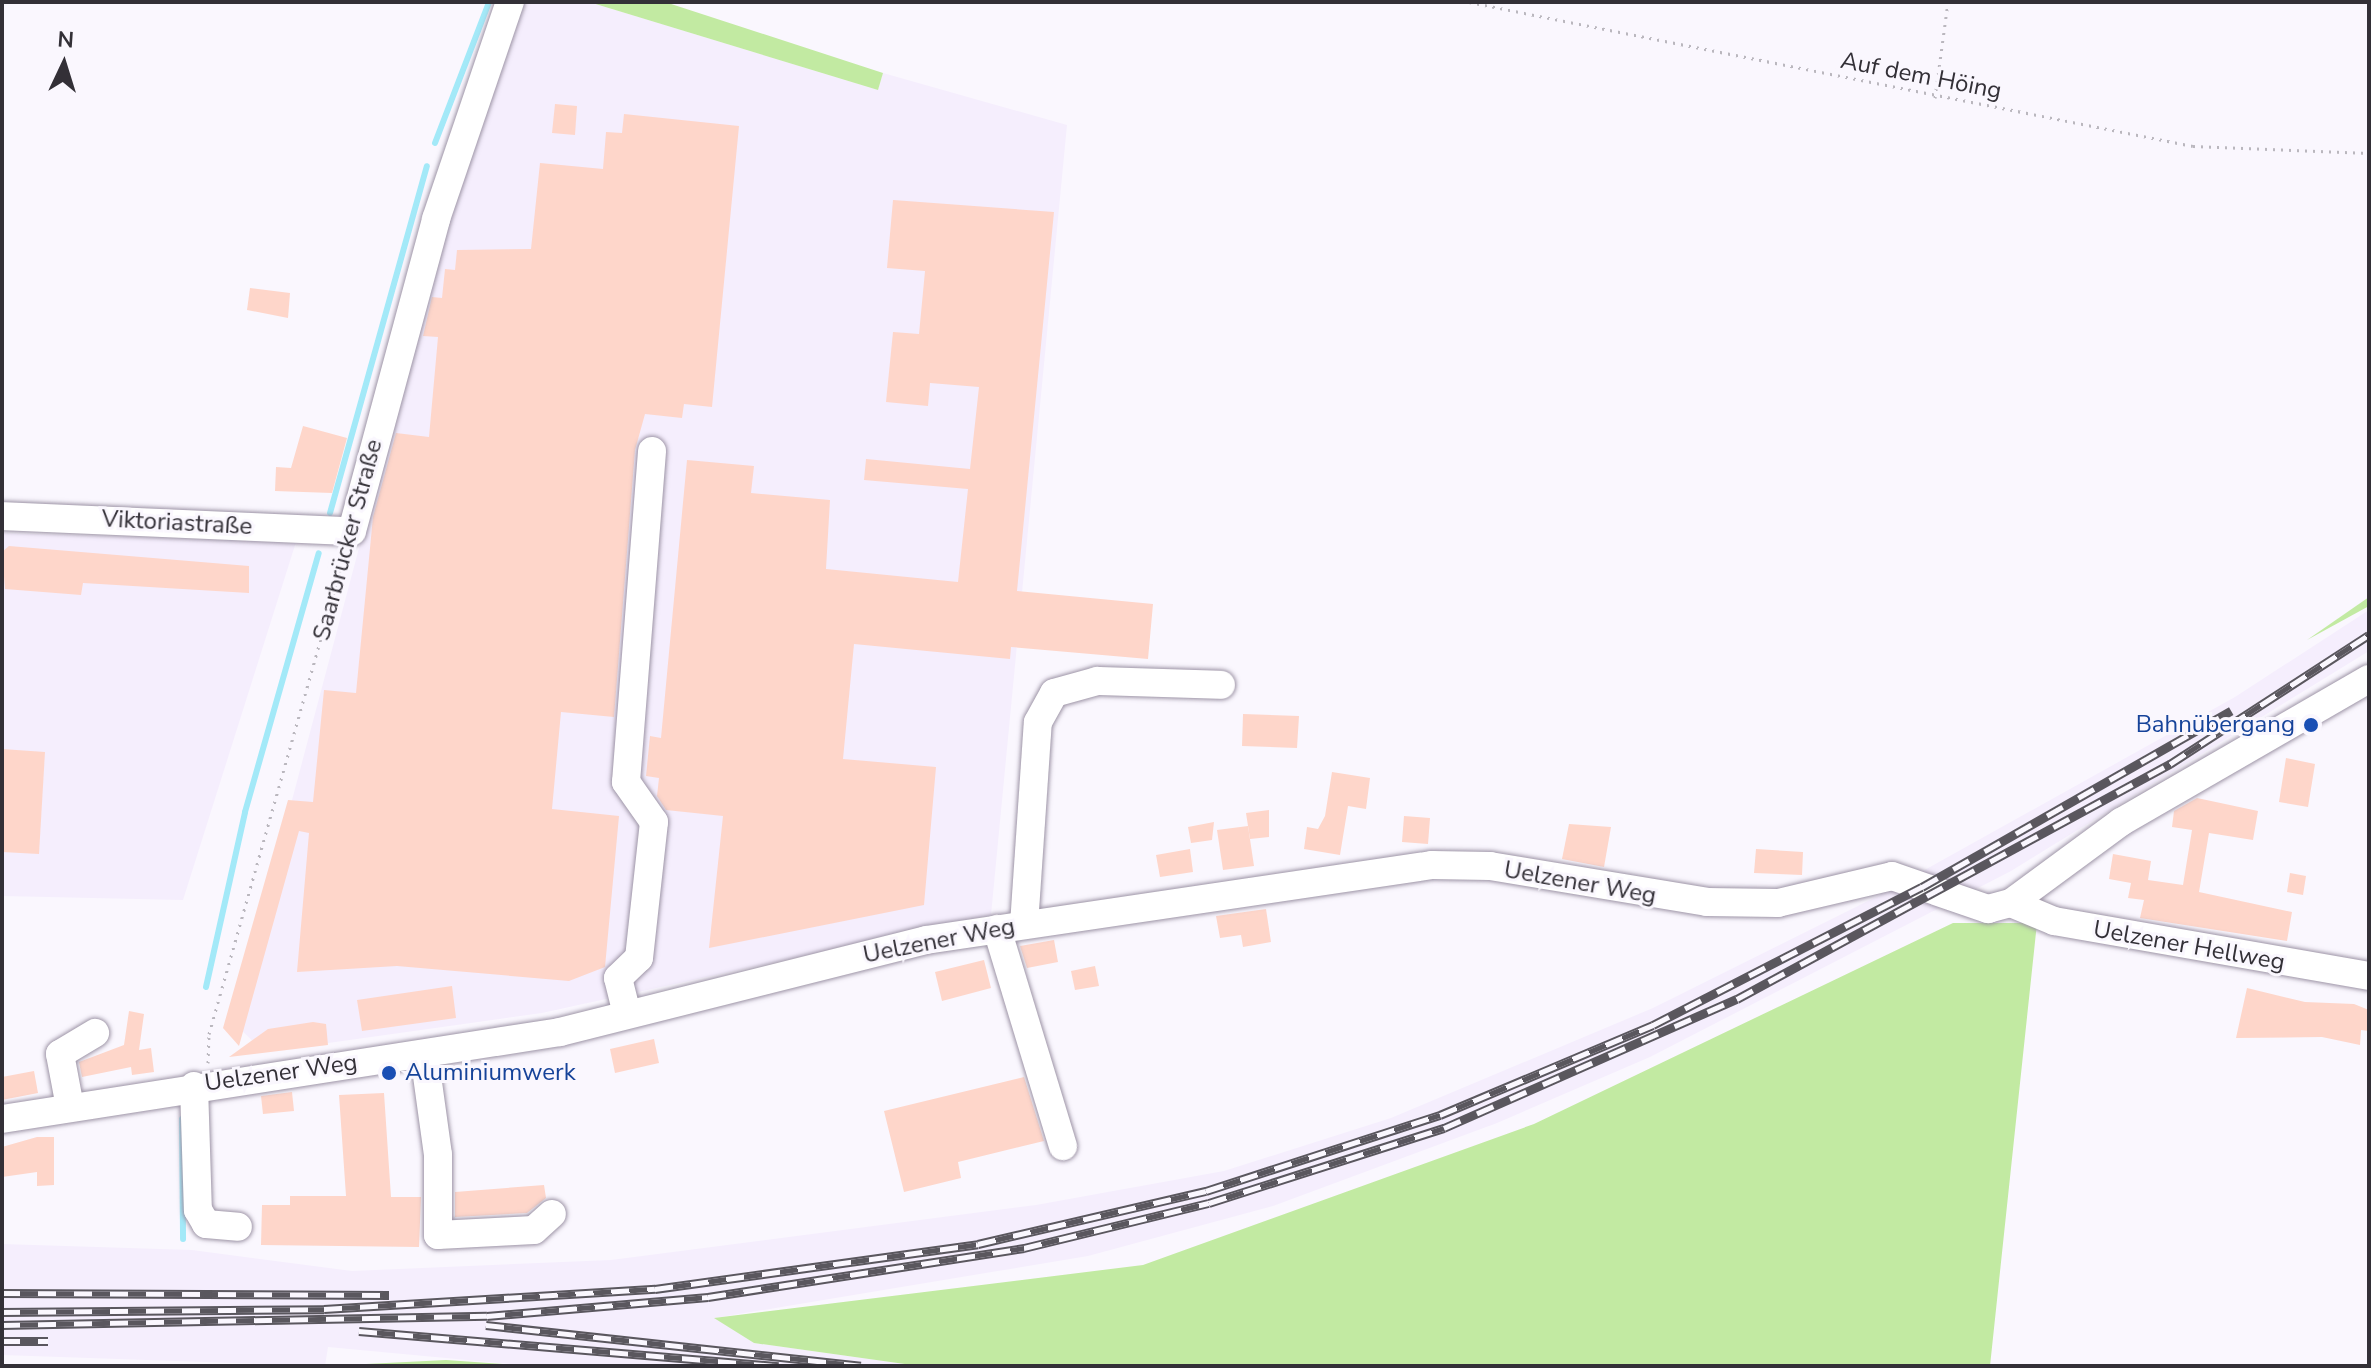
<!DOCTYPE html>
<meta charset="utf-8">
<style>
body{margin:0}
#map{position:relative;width:2371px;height:1368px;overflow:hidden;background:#faf7fe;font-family:"Nunito Sans",sans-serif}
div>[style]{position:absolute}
.built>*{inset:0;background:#f5eefd}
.green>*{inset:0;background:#c2eaa2}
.stream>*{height:6px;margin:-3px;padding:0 3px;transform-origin:3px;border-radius:3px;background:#a3e9f8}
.building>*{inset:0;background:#fed6ca}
.path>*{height:3px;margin-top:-1.5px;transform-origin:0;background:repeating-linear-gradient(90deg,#bab7be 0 2px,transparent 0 8px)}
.roads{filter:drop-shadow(0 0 2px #9d94a6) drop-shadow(0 0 2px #9d94a6)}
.minor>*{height:28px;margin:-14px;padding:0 14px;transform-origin:14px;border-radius:14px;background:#fff}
.rail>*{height:9px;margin-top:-4.5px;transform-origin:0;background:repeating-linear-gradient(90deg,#faf7fe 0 18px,#5a575e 0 36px);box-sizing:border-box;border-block:2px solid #5a575e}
.dots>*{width:22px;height:22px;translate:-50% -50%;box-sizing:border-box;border:4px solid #faf7fe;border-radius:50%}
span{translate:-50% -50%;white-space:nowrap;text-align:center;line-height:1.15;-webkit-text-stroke:6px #faf7fe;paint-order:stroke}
.street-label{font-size:24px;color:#333037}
.transit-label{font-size:24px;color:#164399}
.right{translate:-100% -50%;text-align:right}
.left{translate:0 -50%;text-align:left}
.frame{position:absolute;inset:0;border:4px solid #333037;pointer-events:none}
.north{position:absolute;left:24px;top:24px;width:80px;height:80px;-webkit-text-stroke:6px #faf7fe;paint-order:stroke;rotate:4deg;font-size:22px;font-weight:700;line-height:32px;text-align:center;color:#333037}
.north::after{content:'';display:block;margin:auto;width:28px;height:36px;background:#333037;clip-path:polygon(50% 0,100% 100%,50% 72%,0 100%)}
</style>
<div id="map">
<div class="built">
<i style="clip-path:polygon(523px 2px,589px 2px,878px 90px,883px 73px,1067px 125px,991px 915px,542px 1013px,264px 1052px,233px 1022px,459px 172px)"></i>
<i style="clip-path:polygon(2px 533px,296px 542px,183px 900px,2px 896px)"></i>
<i style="clip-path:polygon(2369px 610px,2369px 651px,2011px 871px,1650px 1057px,1497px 1123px,1273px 1206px,1088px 1256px,715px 1318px,754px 1343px,919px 1366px,530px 1366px,328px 1347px,325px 1366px,2px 1355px,2px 1244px,192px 1250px,352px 1271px,611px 1260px,1036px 1205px,1224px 1171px,1391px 1118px,1653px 1008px,1878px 896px,2235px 697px)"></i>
</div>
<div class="green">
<i style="clip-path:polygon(589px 2px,665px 2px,883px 73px,878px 90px)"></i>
<i style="clip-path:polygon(2369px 597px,2369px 606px,2307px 640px)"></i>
<i style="clip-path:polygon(1953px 923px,2037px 923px,1990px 1366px,919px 1366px,754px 1343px,714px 1318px,1143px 1265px,1534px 1124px)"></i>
<i style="clip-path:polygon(446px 1360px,530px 1366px,346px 1365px)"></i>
</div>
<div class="stream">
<i style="left:435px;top:143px;width:151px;rotate:-69deg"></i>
<i style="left:330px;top:513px;width:360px;rotate:-74.4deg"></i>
<i style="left:206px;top:987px;width:179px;rotate:-77.4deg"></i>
<i style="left:245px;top:812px;width:269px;rotate:-74.1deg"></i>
<i style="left:182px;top:1119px;width:120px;rotate:89.5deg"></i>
</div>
<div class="building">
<i style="clip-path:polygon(555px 104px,577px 106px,575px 135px,552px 133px)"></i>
<i style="clip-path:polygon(624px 114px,739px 126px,712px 407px,684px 404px,682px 418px,645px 414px,635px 450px,614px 717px,561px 712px,552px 809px,619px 816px,605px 967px,569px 981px,397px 966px,297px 972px,309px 833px,299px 831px,239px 1046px,223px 1028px,288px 800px,313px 802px,324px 690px,356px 693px,373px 517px,396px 433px,429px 437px,438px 337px,423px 336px,432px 297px,442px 298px,445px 269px,455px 270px,457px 250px,531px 249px,540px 163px,603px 169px,606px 132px,622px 133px)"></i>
<i style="clip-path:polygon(893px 200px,1054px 212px,1017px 591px,1153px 604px,1148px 659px,1011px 647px,1010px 659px,854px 644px,843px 759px,936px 767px,924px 905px,709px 948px,723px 816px,666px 810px,657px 796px,659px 778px,646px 776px,650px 736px,661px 738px,687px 460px,754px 466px,751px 493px,830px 500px,826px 569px,958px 582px,968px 489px,864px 480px,866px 459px,970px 469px,979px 387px,930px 383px,928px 406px,886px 402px,893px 332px,919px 334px,925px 271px,887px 268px)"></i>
<i style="clip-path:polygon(250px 288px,290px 293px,288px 318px,247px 310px)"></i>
<i style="clip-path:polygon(303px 426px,347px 438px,332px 493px,275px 491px,276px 467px,291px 468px)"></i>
<i style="clip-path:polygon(9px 546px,249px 566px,249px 593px,83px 583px,81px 595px,5px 589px,2px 552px)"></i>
<i style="clip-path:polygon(1243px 714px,1299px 716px,1297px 748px,1242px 746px)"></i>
<i style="clip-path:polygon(2px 749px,45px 752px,39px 854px,2px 852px)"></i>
<i style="clip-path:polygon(2286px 758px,2315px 764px,2308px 807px,2279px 802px)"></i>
<i style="clip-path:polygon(1332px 772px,1370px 778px,1366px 809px,1348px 806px,1340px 855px,1304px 849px,1307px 827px,1318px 829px,1325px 816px)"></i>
<i style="clip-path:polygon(2197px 798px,2258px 811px,2253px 840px,2209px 833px,2199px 892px,2292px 912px,2287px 941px,2140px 918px,2144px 900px,2128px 898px,2131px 883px,2109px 879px,2113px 854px,2151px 861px,2148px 880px,2183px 885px,2192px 830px,2172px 827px,2174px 811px)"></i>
<i style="clip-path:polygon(1269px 810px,1269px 837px,1250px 839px,1246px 813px)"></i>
<i style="clip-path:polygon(1404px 816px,1430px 818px,1428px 844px,1402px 842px)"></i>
<i style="clip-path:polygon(1214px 822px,1212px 840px,1191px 843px,1188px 827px)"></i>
<i style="clip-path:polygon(1569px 824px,1611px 827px,1604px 867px,1562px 859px)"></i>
<i style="clip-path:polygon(1248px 826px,1254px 866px,1223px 870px,1217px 830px)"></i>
<i style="clip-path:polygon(1190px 849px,1193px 872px,1160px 877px,1156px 855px)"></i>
<i style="clip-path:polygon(1756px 849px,1803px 852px,1802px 875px,1754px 873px)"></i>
<i style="clip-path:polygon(2290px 873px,2306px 876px,2303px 895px,2287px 892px)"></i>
<i style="clip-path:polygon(1266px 909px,1271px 942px,1243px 947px,1241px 935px,1220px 938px,1216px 916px)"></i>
<i style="clip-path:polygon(1054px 940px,1058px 962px,1027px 968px,1020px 946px)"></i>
<i style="clip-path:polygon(984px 960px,991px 988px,942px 1001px,935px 972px)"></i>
<i style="clip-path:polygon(1095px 966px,1099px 986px,1075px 990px,1071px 971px)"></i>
<i style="clip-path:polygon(452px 986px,456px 1018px,362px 1031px,357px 1000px)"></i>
<i style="clip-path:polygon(2247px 988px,2305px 1002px,2354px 1004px,2369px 1010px,2369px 1031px,2361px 1030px,2360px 1045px,2322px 1037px,2236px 1038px)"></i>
<i style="clip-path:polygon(129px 1011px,144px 1014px,139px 1050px,151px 1048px,154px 1072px,132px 1075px,131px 1067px,82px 1077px,79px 1062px,124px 1045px)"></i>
<i style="clip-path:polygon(313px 1022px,326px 1024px,328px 1045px,229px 1057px,268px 1029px)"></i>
<i style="clip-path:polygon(654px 1039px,659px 1063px,615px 1073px,610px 1049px)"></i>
<i style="clip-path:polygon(34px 1071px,38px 1093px,2px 1100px,2px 1077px)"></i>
<i style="clip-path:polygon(1024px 1077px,1044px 1141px,958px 1162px,961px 1178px,904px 1192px,884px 1111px)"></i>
<i style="clip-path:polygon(292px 1092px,294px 1111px,263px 1114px,261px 1096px)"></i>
<i style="clip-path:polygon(384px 1093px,391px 1197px,421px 1197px,419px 1247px,261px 1245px,262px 1205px,290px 1205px,290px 1196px,346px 1196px,339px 1095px)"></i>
<i style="clip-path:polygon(37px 1137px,54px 1137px,54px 1185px,37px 1186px,37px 1172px,2px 1177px,2px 1147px)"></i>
<i style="clip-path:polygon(544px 1185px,546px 1198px,527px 1213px,455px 1217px,455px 1192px)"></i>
</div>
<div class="path">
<i style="left:1469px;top:2px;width:738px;rotate:11.25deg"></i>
<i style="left:2193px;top:146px;width:176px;rotate:2.3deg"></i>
<i style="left:1935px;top:98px;width:97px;rotate:-82.3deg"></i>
<i style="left:208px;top:1063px;width:29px;rotate:-88deg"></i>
<i style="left:209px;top:1034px;width:500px;rotate:-74.2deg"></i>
</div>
<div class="roads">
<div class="minor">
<i style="left:2px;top:516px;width:350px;rotate:2.5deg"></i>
<i style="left:352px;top:531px;width:323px;rotate:-74.9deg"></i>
<i style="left:436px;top:219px;width:229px;rotate:-71.2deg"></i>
<i style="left:2011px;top:903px;width:47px;rotate:22.7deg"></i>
<i style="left:2054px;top:921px;width:320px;rotate:9.9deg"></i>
<i style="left:1024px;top:925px;width:203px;rotate:-86.1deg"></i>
<i style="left:1038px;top:722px;width:33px;rotate:-61deg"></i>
<i style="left:1054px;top:693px;width:45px;rotate:-15.6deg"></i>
<i style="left:1097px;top:681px;width:124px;rotate:1.8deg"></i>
<i style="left:997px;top:929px;width:227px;rotate:73.1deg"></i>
<i style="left:627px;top:1014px;width:37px;rotate:-104deg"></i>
<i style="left:618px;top:978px;width:29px;rotate:-44deg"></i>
<i style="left:639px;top:958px;width:137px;rotate:-83.7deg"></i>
<i style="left:654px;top:822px;width:49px;rotate:-125deg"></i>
<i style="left:626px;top:782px;width:332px;rotate:-85.5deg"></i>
<i style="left:424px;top:1054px;width:102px;rotate:82.1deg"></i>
<i style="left:438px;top:1155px;width:80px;rotate:90deg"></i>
<i style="left:438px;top:1235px;width:96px;rotate:-3deg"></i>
<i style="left:534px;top:1230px;width:24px;rotate:-42deg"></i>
<i style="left:194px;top:1086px;width:124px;rotate:88.2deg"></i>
<i style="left:198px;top:1210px;width:16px;rotate:60deg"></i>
<i style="left:206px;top:1224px;width:32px;rotate:5deg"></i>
<i style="left:70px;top:1107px;width:54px;rotate:-100.7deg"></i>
<i style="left:60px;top:1054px;width:41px;rotate:-31deg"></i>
<i style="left:2px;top:1119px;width:565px;rotate:-8.86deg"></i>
<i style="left:560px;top:1032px;width:377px;rotate:-14.1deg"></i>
<i style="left:926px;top:940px;width:512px;rotate:-8.43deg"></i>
<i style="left:1432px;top:865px;width:58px;rotate:1deg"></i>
<i style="left:1490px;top:866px;width:220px;rotate:9.4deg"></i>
<i style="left:1707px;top:902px;width:71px;rotate:0.8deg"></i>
<i style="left:1778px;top:903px;width:117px;rotate:-13.3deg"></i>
<i style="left:1892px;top:876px;width:102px;rotate:19deg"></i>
<i style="left:1988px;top:909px;width:24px;rotate:-15deg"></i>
<i style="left:2011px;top:903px;width:137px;rotate:-36.4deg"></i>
<i style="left:2121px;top:822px;width:286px;rotate:-30deg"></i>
</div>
</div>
<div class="rail">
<i style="left:2px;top:1293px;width:387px;rotate:0.3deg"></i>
<i style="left:2px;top:1312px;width:322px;rotate:-0.5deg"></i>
<i style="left:324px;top:1309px;width:332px;rotate:-3.5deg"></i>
<i style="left:655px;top:1289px;width:326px;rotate:-7.9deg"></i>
<i style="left:978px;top:1244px;width:234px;rotate:-13.1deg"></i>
<i style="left:1206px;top:1191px;width:246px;rotate:-18deg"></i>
<i style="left:1440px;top:1115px;width:231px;rotate:-22.9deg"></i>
<i style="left:1653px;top:1025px;width:302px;rotate:-27.2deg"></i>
<i style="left:1922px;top:887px;width:356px;rotate:-29.7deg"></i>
<i style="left:2px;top:1325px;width:485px;rotate:-1.1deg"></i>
<i style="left:487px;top:1316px;width:222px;rotate:-4.9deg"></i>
<i style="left:708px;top:1297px;width:320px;rotate:-8.8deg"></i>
<i style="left:1024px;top:1248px;width:190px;rotate:-13.7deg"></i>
<i style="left:1209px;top:1203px;width:247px;rotate:-17.7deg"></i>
<i style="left:1444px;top:1128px;width:320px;rotate:-23.8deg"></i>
<i style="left:1737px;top:999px;width:493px;rotate:-28.5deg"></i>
<i style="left:2170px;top:764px;width:237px;rotate:-33deg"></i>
<i style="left:486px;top:1325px;width:377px;rotate:6.2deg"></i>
<i style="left:359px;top:1331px;width:421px;rotate:4.8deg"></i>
<i style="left:2px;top:1341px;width:46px"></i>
</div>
<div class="dots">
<i style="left:2311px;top:725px;background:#1a4fb4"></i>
<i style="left:389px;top:1073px;background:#1a4fb4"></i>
</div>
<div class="street-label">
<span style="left:1921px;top:76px;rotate:11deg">Auf dem Höing</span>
<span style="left:177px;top:523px;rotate:3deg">Viktoriastraße</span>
<span style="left:348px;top:540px;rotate:-75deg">Saarbrücker Straße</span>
<span style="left:1580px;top:883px;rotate:10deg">Uelzener Weg</span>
<span style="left:939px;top:941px;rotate:-11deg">Uelzener Weg</span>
<span style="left:2189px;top:946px;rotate:10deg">Uelzener Hellweg</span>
<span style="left:281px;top:1073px;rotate:-8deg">Uelzener Weg</span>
</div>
<div class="transit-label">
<span class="right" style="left:2295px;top:725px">Bahnübergang</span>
<span class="left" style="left:405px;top:1073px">Aluminiumwerk</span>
</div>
<div class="frame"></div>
<div class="north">N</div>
</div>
